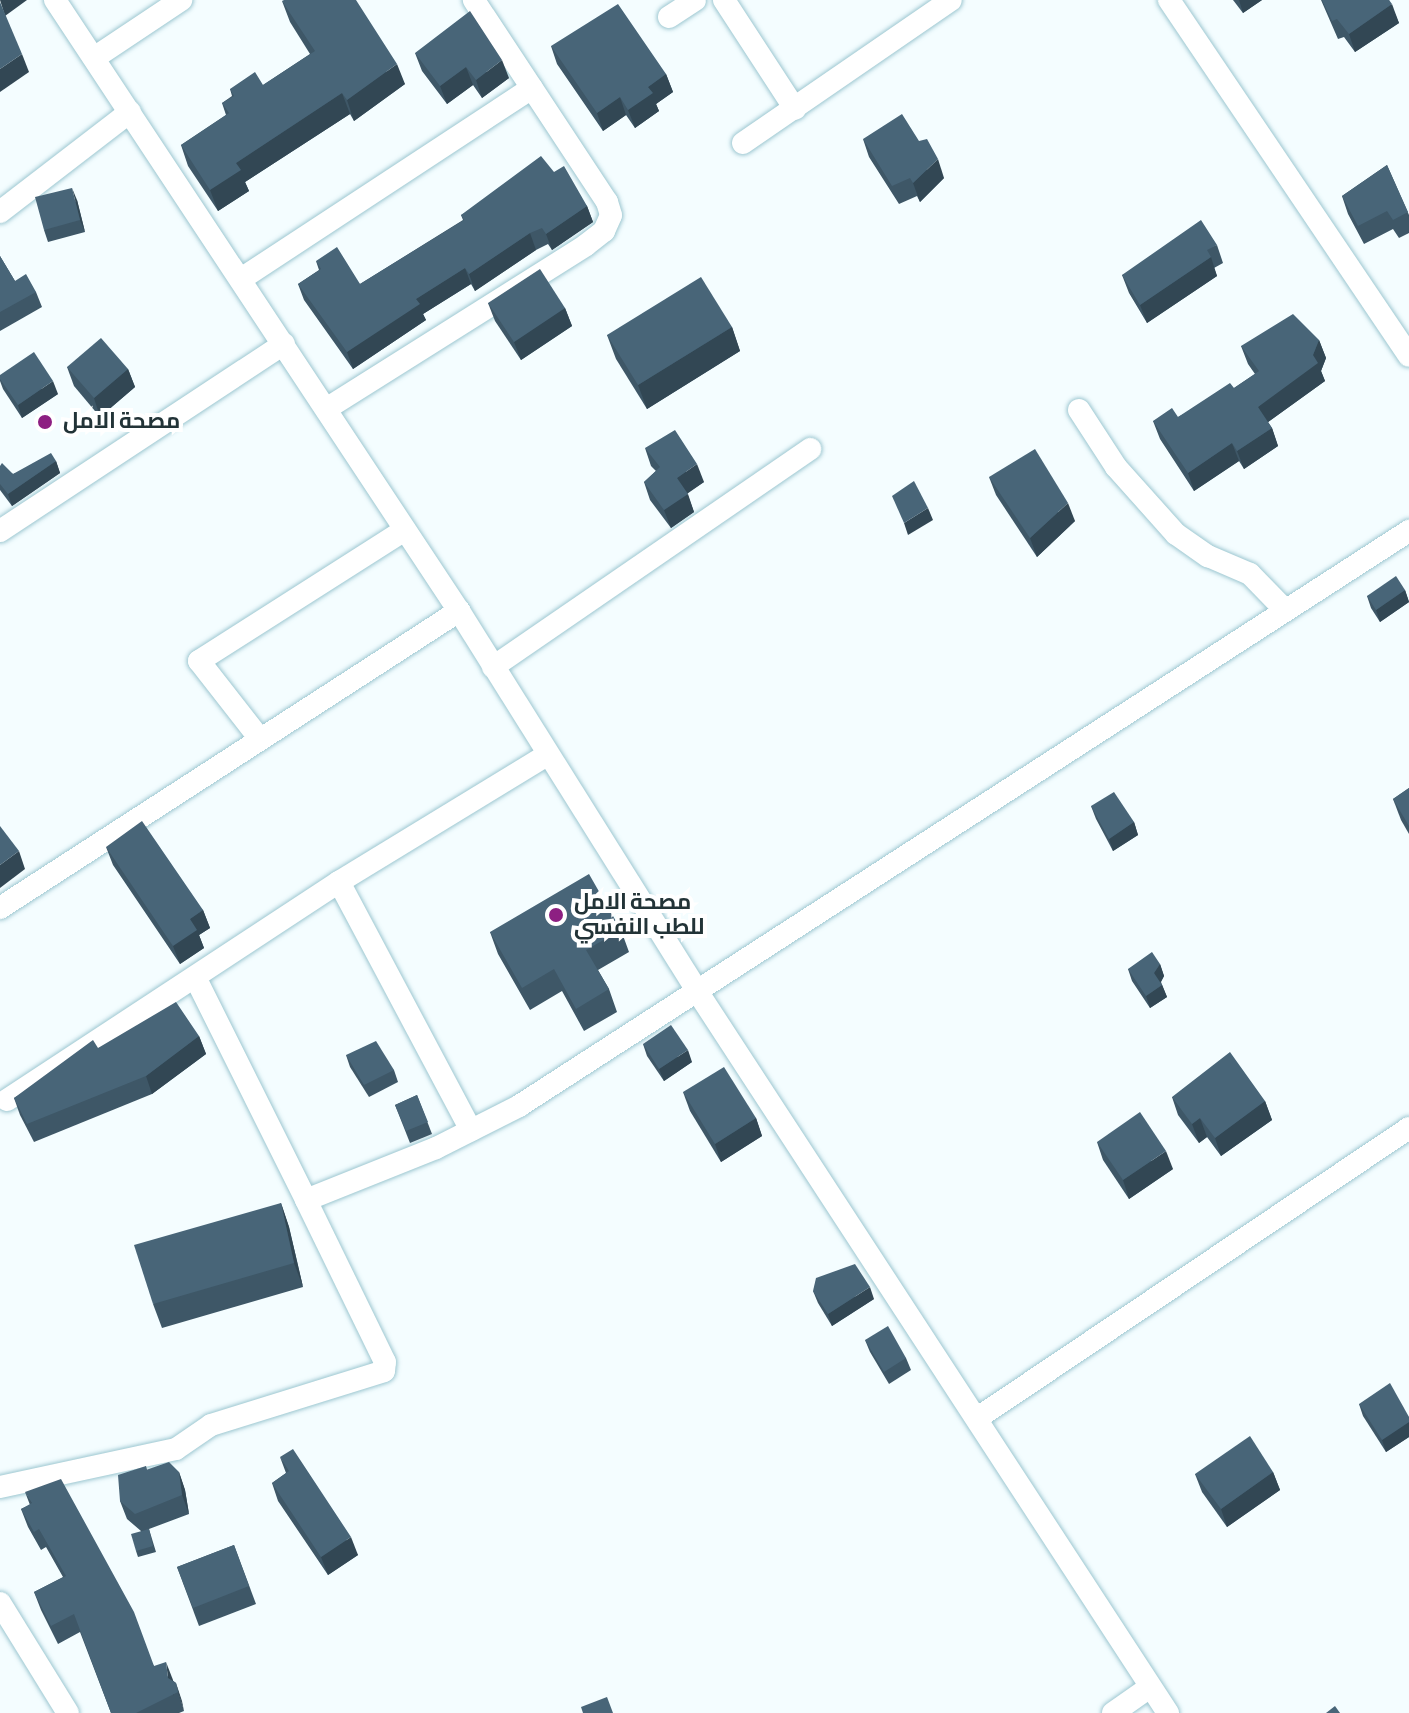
<!DOCTYPE html>
<meta charset="utf-8">
<style>
body{margin:0}
#map{position:relative;width:1409px;height:1713px;overflow:hidden;background:#f4fdff;font-family:"Alegreya Sans",Cairo,sans-serif}
div>[style]{position:absolute}
.roads{filter:drop-shadow(0 0 2px #9dc7d1) drop-shadow(0 0 2px #9dc7d1)}
.minor>*{height:22px;margin:-11px;padding:0 11px;transform-origin:11px;border-radius:11px;background:#fff}
.wall>*{inset:0;background:#3e5767}
.shaded-wall>*{inset:0;background:#324754}
.building>*{inset:0;background:#486578}
.dots>*{width:22px;height:22px;translate:-50% -50%;box-sizing:border-box;border:4px solid #fff;border-radius:50%}
span{translate:-50% -50%;white-space:nowrap;text-align:center;line-height:1.15;-webkit-text-stroke:8px #fff;paint-order:stroke}
.poi-label{font-size:22px;color:#223337;font-weight:700}
.left{translate:0 -50%;text-align:left}
</style>
<div id="map">
<div class="roads">
<div class="minor">
<i style="left:55px;top:0;width:732px;rotate:56.53deg"></i>
<i style="left:459px;top:611px;width:448px;rotate:57.9deg"></i>
<i style="left:697px;top:991px;width:862px;rotate:56.88deg"></i>
<i style="left:724px;top:0;width:130px;rotate:56.9deg"></i>
<i style="left:1169px;top:0;width:429px;rotate:56deg"></i>
<i style="left:669px;top:17px;width:31px;rotate:-33deg"></i>
<i style="left:94px;top:58px;width:105px;rotate:-33.7deg"></i>
<i style="left:743px;top:143px;width:252px;rotate:-34.5deg"></i>
<i style="left:0;top:212px;width:164px;rotate:-37.6deg"></i>
<i style="left:241px;top:279px;width:348px;rotate:-33.3deg"></i>
<i style="left:326px;top:409px;width:307px;rotate:-32.2deg"></i>
<i style="left:586px;top:245px;width:23px;rotate:-38deg"></i>
<i style="left:604px;top:231px;width:17px;rotate:-66deg"></i>
<i style="left:611px;top:215px;width:14px;rotate:-107deg"></i>
<i style="left:607px;top:202px;width:242px;rotate:-123.4deg"></i>
<i style="left:1079px;top:410px;width:68px;rotate:57deg"></i>
<i style="left:1116px;top:467px;width:90px;rotate:48.2deg"></i>
<i style="left:1176px;top:534px;width:39px;rotate:35deg"></i>
<i style="left:1208px;top:556px;width:46px;rotate:23.2deg"></i>
<i style="left:1250px;top:574px;width:49px;rotate:45.8deg"></i>
<i style="left:0;top:531px;width:340px;rotate:-33.4deg"></i>
<i style="left:493px;top:667px;width:385px;rotate:-34.5deg"></i>
<i style="left:260px;top:739px;width:99px;rotate:-128deg"></i>
<i style="left:199px;top:661px;width:244px;rotate:-32.5deg"></i>
<i style="left:339px;top:882px;width:281px;rotate:62deg"></i>
<i style="left:0;top:908px;width:547px;rotate:-32.91deg"></i>
<i style="left:195px;top:977px;width:249px;rotate:63.5deg"></i>
<i style="left:7px;top:1100px;width:397px;rotate:-33.3deg"></i>
<i style="left:339px;top:882px;width:244px;rotate:-31.4deg"></i>
<i style="left:979px;top:1417px;width:518px;rotate:-33.9deg"></i>
<i style="left:0;top:1487px;width:180px;rotate:-12.2deg"></i>
<i style="left:176px;top:1449px;width:42px;rotate:-34.4deg"></i>
<i style="left:211px;top:1425px;width:181px;rotate:-17.3deg"></i>
<i style="left:384px;top:1371px;width:9px;rotate:-84deg"></i>
<i style="left:385px;top:1362px;width:180px;rotate:-116deg"></i>
<i style="left:306px;top:1200px;width:140px;rotate:-21.8deg"></i>
<i style="left:436px;top:1148px;width:93px;rotate:-26.8deg"></i>
<i style="left:519px;top:1106px;width:1060px;rotate:-32.87deg"></i>
<i style="left:0;top:1603px;width:129px;rotate:58.3deg"></i>
<i style="left:1113px;top:1713px;width:45px;rotate:-35.1deg"></i>
</div>
</div>
<div class="wall">
<i style="clip-path:polygon(1233px 0,1262px 0,1243px 13px)"></i>
<i style="clip-path:polygon(1321px 0,1389px 0,1399px 23px,1355px 52px,1344px 37px,1338px 39px)"></i>
<i style="clip-path:polygon(282px 1px,405px 84px,354px 121px,350px 114px,245px 182px,249px 191px,218px 211px,188px 166px,181px 145px,226px 115px,222px 103px,232px 96px,230px 89px,263px 85px,310px 54px,290px 22px)"></i>
<i style="clip-path:polygon(551px 46px,666px 74px,673px 92px,656px 104px,659px 111px,635px 128px,626px 115px,603px 131px,557px 64px)"></i>
<i style="clip-path:polygon(415px 53px,509px 78px,482px 98px,473px 85px,447px 104px,422px 71px)"></i>
<i style="clip-path:polygon(863px 139px,944px 178px,920px 202px,917px 196px,899px 204px,869px 157px)"></i>
<i style="clip-path:polygon(1387px 165px,1409px 215px,1409px 233px,1399px 238px,1393px 229px,1364px 244px,1348px 214px,1342px 196px)"></i>
<i style="clip-path:polygon(554px 172px,587px 206px,593px 222px,552px 250px,548px 244px,536px 250px,475px 291px,471px 284px,423px 314px,426px 320px,353px 369px,304px 300px,298px 284px,319px 270px,316px 261px,360px 284px,463px 220px,461px 215px)"></i>
<i style="clip-path:polygon(77px 200px,85px 232px,48px 242px,44px 230px)"></i>
<i style="clip-path:polygon(1217px 245px,1223px 263px,1214px 268px,1217px 276px,1147px 323px,1129px 293px,1122px 275px)"></i>
<i style="clip-path:polygon(0 256px,15px 281px,36px 292px,42px 307px,0 331px)"></i>
<i style="clip-path:polygon(488px 303px,565px 308px,572px 326px,521px 360px,495px 321px)"></i>
<i style="clip-path:polygon(732px 327px,740px 351px,647px 409px,616px 359px,607px 335px)"></i>
<i style="clip-path:polygon(1319px 340px,1326px 358px,1321px 371px,1325px 381px,1268px 422px,1272px 428px,1278px 446px,1244px 469px,1239px 461px,1194px 491px,1160px 439px,1153px 421px,1178px 417px,1234px 388px,1255px 374px,1248px 364px,1241px 346px)"></i>
<i style="clip-path:polygon(67px 367px,128px 369px,135px 387px,100px 417px,74px 386px)"></i>
<i style="clip-path:polygon(0 375px,58px 394px,22px 418px,3px 389px,0 381px)"></i>
<i style="clip-path:polygon(645px 448px,704px 482px,687px 493px,694px 512px,671px 528px,650px 500px,644px 482px,656px 471px,651px 466px)"></i>
<i style="clip-path:polygon(56px 461px,60px 473px,12px 506px,0 490px,0 466px,13px 474px)"></i>
<i style="clip-path:polygon(989px 477px,1075px 521px,1037px 557px,996px 495px)"></i>
<i style="clip-path:polygon(1405px 590px,1409px 602px,1380px 622px,1371px 608px,1367px 596px)"></i>
<i style="clip-path:polygon(1409px 788px,1409px 834px,1401px 820px,1393px 799px)"></i>
<i style="clip-path:polygon(1091px 806px,1134px 822px,1138px 835px,1113px 851px,1096px 819px)"></i>
<i style="clip-path:polygon(106px 847px,203px 910px,210px 928px,199px 935px,204px 948px,180px 964px,113px 865px)"></i>
<i style="clip-path:polygon(621px 930px,629px 952px,598px 970px,609px 989px,617px 1012px,584px 1031px,562px 991px,530px 1010px,498px 954px,490px 932px)"></i>
<i style="clip-path:polygon(1160px 964px,1164px 976px,1161px 982px,1167px 997px,1150px 1008px,1132px 981px,1128px 969px)"></i>
<i style="clip-path:polygon(199px 1036px,206px 1054px,152px 1094px,34px 1142px,20px 1115px,14px 1098px,98px 1048px)"></i>
<i style="clip-path:polygon(643px 1044px,692px 1062px,664px 1081px,647px 1056px)"></i>
<i style="clip-path:polygon(346px 1055px,394px 1070px,398px 1082px,369px 1097px,350px 1067px)"></i>
<i style="clip-path:polygon(683px 1092px,756px 1118px,762px 1136px,721px 1162px,690px 1111px)"></i>
<i style="clip-path:polygon(417px 1095px,432px 1134px,410px 1143px,395px 1105px)"></i>
<i style="clip-path:polygon(1172px 1097px,1265px 1101px,1272px 1120px,1221px 1156px,1207px 1137px,1199px 1143px,1178px 1115px)"></i>
<i style="clip-path:polygon(1097px 1142px,1173px 1169px,1129px 1199px,1103px 1160px)"></i>
<i style="clip-path:polygon(281px 1203px,289px 1227px,303px 1287px,162px 1328px,153px 1304px)"></i>
<i style="clip-path:polygon(813px 1291px,874px 1299px,832px 1326px,818px 1303px)"></i>
<i style="clip-path:polygon(865px 1340px,906px 1358px,911px 1370px,889px 1384px,870px 1352px)"></i>
<i style="clip-path:polygon(1359px 1404px,1409px 1417px,1409px 1437px,1386px 1452px,1363px 1416px)"></i>
<i style="clip-path:polygon(280px 1457px,358px 1555px,328px 1575px,278px 1501px,272px 1483px,286px 1473px)"></i>
<i style="clip-path:polygon(146px 1466px,147px 1470px,179px 1472px,185px 1490px,189px 1514px,149px 1529px,156px 1552px,138px 1557px,136px 1551px,141px 1531px,127px 1519px,120px 1501px)"></i>
<i style="clip-path:polygon(1273px 1472px,1280px 1490px,1227px 1527px,1202px 1492px,1195px 1474px)"></i>
<i style="clip-path:polygon(25px 1492px,154px 1666px,176px 1683px,184px 1711px,179px 1713px,111px 1713px,80px 1632px,58px 1644px,41px 1610px,34px 1592px,63px 1577px,46px 1547px,41px 1550px,28px 1527px,21px 1509px,30px 1505px)"></i>
<i style="clip-path:polygon(234px 1545px,256px 1604px,199px 1626px,177px 1567px)"></i>
</div>
<div class="shaded-wall">
<i style="clip-path:polygon(0 0,27px 0,5px 16px)"></i>
<i style="clip-path:polygon(1239px 0,1262px 0,1243px 13px)"></i>
<i style="clip-path:polygon(1392px 4px,1399px 23px,1355px 52px,1349px 34px)"></i>
<i style="clip-path:polygon(22px 54px,29px 72px,0 92px,0 69px)"></i>
<i style="clip-path:polygon(502px 60px,509px 78px,482px 98px,476px 80px)"></i>
<i style="clip-path:polygon(397px 64px,405px 84px,354px 121px,347px 100px)"></i>
<i style="clip-path:polygon(466px 67px,473px 85px,447px 104px,440px 86px)"></i>
<i style="clip-path:polygon(666px 74px,673px 92px,656px 104px,659px 111px,635px 128px,628px 110px,648px 87px)"></i>
<i style="clip-path:polygon(342px 93px,350px 114px,245px 182px,249px 191px,218px 211px,210px 190px,236px 163px)"></i>
<i style="clip-path:polygon(620px 97px,626px 115px,603px 131px,597px 113px)"></i>
<i style="clip-path:polygon(938px 159px,944px 178px,920px 202px,913px 183px)"></i>
<i style="clip-path:polygon(72px 188px,77px 200px,85px 232px,80px 220px)"></i>
<i style="clip-path:polygon(587px 206px,593px 222px,552px 250px,546px 234px)"></i>
<i style="clip-path:polygon(530px 233px,536px 250px,475px 291px,469px 274px)"></i>
<i style="clip-path:polygon(1211px 257px,1217px 276px,1147px 323px,1140px 305px)"></i>
<i style="clip-path:polygon(465px 268px,471px 284px,423px 314px,426px 320px,353px 369px,347px 352px,416px 299px)"></i>
<i style="clip-path:polygon(565px 308px,572px 326px,521px 360px,514px 342px)"></i>
<i style="clip-path:polygon(732px 327px,740px 351px,647px 409px,638px 385px)"></i>
<i style="clip-path:polygon(1319px 340px,1326px 358px,1321px 371px,1325px 381px,1264px 425px,1258px 407px,1313px 355px)"></i>
<i style="clip-path:polygon(128px 369px,135px 387px,100px 417px,94px 398px)"></i>
<i style="clip-path:polygon(53px 381px,58px 394px,22px 418px,18px 405px)"></i>
<i style="clip-path:polygon(1272px 428px,1278px 446px,1244px 469px,1237px 451px)"></i>
<i style="clip-path:polygon(1232px 443px,1239px 461px,1194px 491px,1188px 473px)"></i>
<i style="clip-path:polygon(56px 461px,60px 473px,12px 506px,8px 494px)"></i>
<i style="clip-path:polygon(697px 464px,704px 482px,684px 496px,677px 478px)"></i>
<i style="clip-path:polygon(688px 494px,694px 512px,671px 528px,664px 510px)"></i>
<i style="clip-path:polygon(1068px 503px,1075px 521px,1037px 557px,1030px 538px)"></i>
<i style="clip-path:polygon(928px 508px,933px 520px,908px 535px,904px 523px)"></i>
<i style="clip-path:polygon(1405px 590px,1409px 602px,1380px 622px,1376px 610px)"></i>
<i style="clip-path:polygon(1134px 822px,1138px 835px,1113px 851px,1109px 839px)"></i>
<i style="clip-path:polygon(19px 851px,25px 869px,0 888px,0 865px)"></i>
<i style="clip-path:polygon(203px 910px,210px 928px,199px 935px,204px 948px,180px 964px,173px 946px,190px 919px)"></i>
<i style="clip-path:polygon(1160px 964px,1164px 976px,1159px 985px,1154px 973px)"></i>
<i style="clip-path:polygon(1162px 985px,1167px 997px,1150px 1008px,1146px 996px)"></i>
<i style="clip-path:polygon(199px 1036px,206px 1054px,152px 1094px,146px 1076px)"></i>
<i style="clip-path:polygon(688px 1050px,692px 1062px,664px 1081px,659px 1069px)"></i>
<i style="clip-path:polygon(1265px 1101px,1272px 1120px,1221px 1156px,1215px 1138px)"></i>
<i style="clip-path:polygon(756px 1118px,762px 1136px,721px 1162px,715px 1144px)"></i>
<i style="clip-path:polygon(1200px 1118px,1207px 1137px,1199px 1143px,1192px 1124px)"></i>
<i style="clip-path:polygon(1166px 1151px,1173px 1169px,1129px 1199px,1123px 1180px)"></i>
<i style="clip-path:polygon(281px 1203px,289px 1227px,303px 1287px,294px 1263px)"></i>
<i style="clip-path:polygon(870px 1287px,874px 1299px,832px 1326px,828px 1314px)"></i>
<i style="clip-path:polygon(1409px 1422px,1409px 1437px,1386px 1452px,1382px 1440px)"></i>
<i style="clip-path:polygon(179px 1472px,185px 1490px,189px 1514px,182px 1495px)"></i>
<i style="clip-path:polygon(1273px 1472px,1280px 1490px,1227px 1527px,1221px 1509px)"></i>
<i style="clip-path:polygon(351px 1537px,358px 1555px,328px 1575px,321px 1557px)"></i>
<i style="clip-path:polygon(166px 1662px,173px 1680px,174px 1696px,168px 1678px)"></i>
<i style="clip-path:polygon(176px 1683px,182px 1701px,184px 1711px,178px 1692px)"></i>
</div>
<div class="building">
<i style="clip-path:polygon(284px 0,356px 0,397px 64px,347px 100px,342px 93px,236px 163px,241px 170px,210px 190px,181px 145px,229px 113px,222px 103px,234px 96px,230px 89px,255px 72px,263px 85px,315px 51px,282px 1px)"></i>
<i style="clip-path:polygon(1322px 0,1389px 0,1392px 4px,1349px 34px,1337px 19px,1332px 21px)"></i>
<i style="clip-path:polygon(0 2px,22px 54px,0 69px)"></i>
<i style="clip-path:polygon(618px 4px,666px 74px,648px 87px,653px 93px,628px 110px,620px 97px,597px 113px,551px 46px)"></i>
<i style="clip-path:polygon(470px 11px,502px 60px,476px 80px,466px 67px,440px 86px,415px 53px)"></i>
<i style="clip-path:polygon(902px 114px,919px 141px,927px 139px,938px 159px,913px 183px,910px 178px,892px 186px,863px 139px)"></i>
<i style="clip-path:polygon(541px 156px,554px 172px,564px 166px,587px 206px,546px 234px,542px 228px,530px 233px,469px 274px,465px 268px,416px 299px,420px 304px,347px 352px,298px 284px,321px 269px,316px 261px,337px 247px,360px 284px,464px 220px,461px 215px)"></i>
<i style="clip-path:polygon(1387px 165px,1408px 212px,1393px 220px,1387px 211px,1358px 226px,1342px 196px)"></i>
<i style="clip-path:polygon(72px 188px,80px 220px,44px 230px,35px 197px)"></i>
<i style="clip-path:polygon(1201px 220px,1217px 245px,1207px 250px,1211px 257px,1140px 305px,1122px 275px)"></i>
<i style="clip-path:polygon(0 256px,15px 281px,26px 274px,36px 292px,0 312px)"></i>
<i style="clip-path:polygon(540px 269px,565px 308px,514px 342px,488px 303px)"></i>
<i style="clip-path:polygon(701px 277px,732px 327px,638px 385px,607px 335px)"></i>
<i style="clip-path:polygon(1293px 314px,1319px 340px,1313px 355px,1318px 363px,1258px 407px,1272px 428px,1237px 451px,1232px 443px,1188px 473px,1153px 421px,1172px 408px,1178px 417px,1230px 383px,1234px 388px,1259px 371px,1241px 346px)"></i>
<i style="clip-path:polygon(101px 338px,128px 369px,94px 398px,67px 367px)"></i>
<i style="clip-path:polygon(34px 352px,53px 381px,18px 405px,0 379px,0 375px)"></i>
<i style="clip-path:polygon(675px 430px,697px 464px,677px 478px,688px 494px,664px 510px,644px 482px,660px 467px,645px 448px)"></i>
<i style="clip-path:polygon(1035px 449px,1068px 503px,1030px 538px,989px 477px)"></i>
<i style="clip-path:polygon(51px 453px,56px 461px,8px 494px,0 484px,0 466px,2px 463px,13px 474px)"></i>
<i style="clip-path:polygon(914px 481px,928px 508px,904px 523px,892px 496px)"></i>
<i style="clip-path:polygon(1396px 576px,1405px 590px,1376px 610px,1367px 596px)"></i>
<i style="clip-path:polygon(1409px 788px,1409px 826px,1393px 799px)"></i>
<i style="clip-path:polygon(1114px 792px,1134px 822px,1109px 839px,1091px 806px)"></i>
<i style="clip-path:polygon(142px 821px,203px 910px,190px 919px,197px 930px,173px 946px,106px 847px)"></i>
<i style="clip-path:polygon(0 826px,19px 851px,0 865px)"></i>
<i style="clip-path:polygon(589px 874px,621px 930px,586px 950px,609px 989px,576px 1009px,554px 969px,522px 988px,490px 932px)"></i>
<i style="clip-path:polygon(1152px 952px,1160px 964px,1154px 973px,1162px 985px,1146px 996px,1128px 969px)"></i>
<i style="clip-path:polygon(176px 1002px,199px 1036px,146px 1076px,27px 1124px,14px 1098px,93px 1040px,98px 1048px)"></i>
<i style="clip-path:polygon(671px 1025px,688px 1050px,659px 1069px,643px 1044px)"></i>
<i style="clip-path:polygon(376px 1041px,394px 1070px,364px 1085px,346px 1055px)"></i>
<i style="clip-path:polygon(1230px 1052px,1265px 1101px,1215px 1138px,1200px 1118px,1192px 1124px,1172px 1097px)"></i>
<i style="clip-path:polygon(724px 1067px,756px 1118px,715px 1144px,683px 1092px)"></i>
<i style="clip-path:polygon(417px 1095px,428px 1122px,406px 1131px,395px 1105px)"></i>
<i style="clip-path:polygon(1140px 1112px,1166px 1151px,1123px 1180px,1097px 1142px)"></i>
<i style="clip-path:polygon(281px 1203px,294px 1263px,153px 1304px,134px 1245px)"></i>
<i style="clip-path:polygon(855px 1264px,870px 1287px,828px 1314px,813px 1291px,816px 1278px)"></i>
<i style="clip-path:polygon(888px 1326px,906px 1358px,884px 1372px,865px 1340px)"></i>
<i style="clip-path:polygon(1390px 1383px,1409px 1417px,1409px 1422px,1382px 1440px,1359px 1404px)"></i>
<i style="clip-path:polygon(1250px 1436px,1273px 1472px,1221px 1509px,1195px 1474px)"></i>
<i style="clip-path:polygon(293px 1449px,351px 1537px,321px 1557px,272px 1483px,289px 1471px,280px 1457px)"></i>
<i style="clip-path:polygon(169px 1462px,179px 1472px,182px 1495px,135px 1514px,120px 1501px,118px 1475px,146px 1466px,146px 1470px)"></i>
<i style="clip-path:polygon(61px 1479px,134px 1612px,154px 1666px,166px 1662px,168px 1678px,176px 1683px,178px 1692px,136px 1713px,111px 1713px,74px 1614px,51px 1626px,34px 1592px,66px 1576px,39px 1529px,34px 1532px,21px 1509px,32px 1503px,25px 1492px)"></i>
<i style="clip-path:polygon(149px 1529px,153px 1546px,136px 1551px,131px 1534px)"></i>
<i style="clip-path:polygon(234px 1545px,249px 1586px,193px 1608px,177px 1567px)"></i>
<i style="clip-path:polygon(607px 1697px,613px 1713px,583px 1713px,581px 1707px)"></i>
<i style="clip-path:polygon(1335px 1706px,1340px 1713px,1326px 1713px)"></i>
</div>
<div class="dots">
<i style="left:45px;top:422px;background:#8d1f82"></i>
<i style="left:556px;top:915px;background:#8d1f82"></i>
</div>
<div class="poi-label">
<span class="left" style="left:63px;top:422px">مصحة الامل</span>
<span class="left" style="left:574px;top:915px">مصحة الامل<br>للطب النفسي</span>
</div>
</div>
